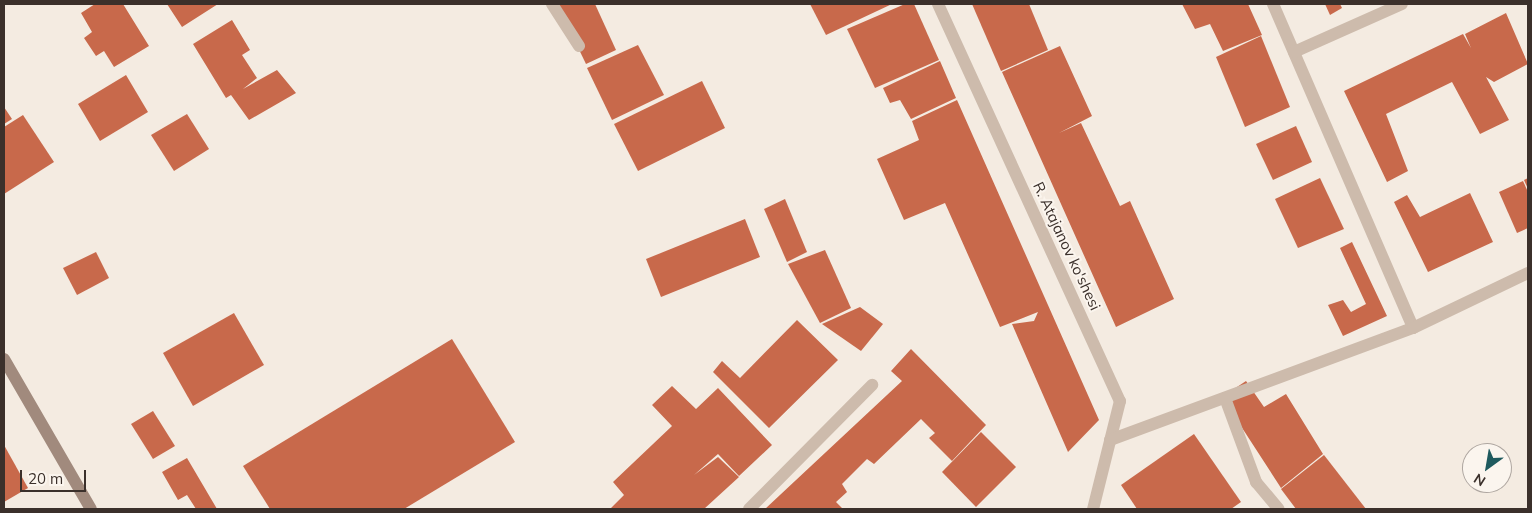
<!DOCTYPE html>
<style>
body{margin:0}
#map{position:relative;width:1532px;height:513px;overflow:hidden;background:#f4ebe1;font-family:Mulish,sans-serif}
div>[style]{position:absolute}
.building>*{inset:0;background:#c8694b}
.street>*{height:12px;margin:-6px;padding:0 6px;transform-origin:6px;border-radius:6px;background:#cdbbac}
.secondary>*{height:12px;margin:-6px;padding:0 6px;transform-origin:6px;border-radius:6px;background:#a18a7d}
span{translate:-50% -50%;white-space:nowrap;text-align:center;line-height:1.15;-webkit-text-stroke:4px #fbf5ee;paint-order:stroke}
.street-label{font-size:15px;color:#3b302b}
.frame{position:absolute;inset:0;border:5px solid #3b302b;pointer-events:none}
.north{position:absolute;left:1462px;top:443px;width:50px;height:50px;box-sizing:border-box;background:#fbf5ee;border:1px solid #aea6a0;border-radius:50%;rotate:212deg;font-size:14px;font-weight:700;line-height:20px;text-align:center;color:#3b302b}
.north::after{content:'';display:block;margin:auto;width:18px;height:22px;background:#1f5a5e;clip-path:polygon(50% 0,100% 100%,50% 72%,0 100%)}
.scale{position:absolute;left:20px;top:470px;width:66px;height:22px;box-sizing:border-box;border:2px solid #3b302b;border-top:0;padding-left:6px;font-size:15px;line-height:18px;white-space:nowrap;color:#3b302b;-webkit-text-stroke:4px #fbf5ee;paint-order:stroke}
</style>
<div id="map">
<div class="building">
<i style="clip-path:polygon(95px 4px,123px 4px,149px 46px,114px 67px,104px 51px,96px 56px,84px 38px,92px 32px,81px 13px)"></i>
<i style="clip-path:polygon(167px 4px,191px 5px,218px 4px,182px 27px)"></i>
<i style="clip-path:polygon(557px 4px,595px 4px,616px 50px,586px 64px)"></i>
<i style="clip-path:polygon(810px 4px,892px 4px,826px 35px)"></i>
<i style="clip-path:polygon(905px 4px,914px 4px,939px 60px,875px 88px,847px 29px)"></i>
<i style="clip-path:polygon(972px 4px,1029px 4px,1048px 50px,1001px 71px)"></i>
<i style="clip-path:polygon(1182px 4px,1248px 4px,1262px 35px,1223px 51px,1210px 24px,1195px 29px)"></i>
<i style="clip-path:polygon(1325px 4px,1340px 4px,1342px 8px,1330px 15px)"></i>
<i style="clip-path:polygon(1506px 13px,1528px 64px,1494px 82px,1486px 77px,1509px 120px,1480px 134px,1452px 82px,1386px 114px,1408px 171px,1387px 182px,1344px 91px,1463px 34px,1471px 48px,1465px 34px)"></i>
<i style="clip-path:polygon(232px 20px,250px 50px,242px 55px,257px 78px,243px 89px,277px 70px,296px 93px,249px 120px,231px 95px,226px 98px,193px 44px)"></i>
<i style="clip-path:polygon(1261px 36px,1290px 107px,1245px 127px,1216px 57px)"></i>
<i style="clip-path:polygon(638px 45px,664px 95px,612px 120px,587px 68px)"></i>
<i style="clip-path:polygon(1060px 46px,1092px 116px,1059px 133px,1081px 123px,1120px 206px,1130px 201px,1174px 299px,1116px 327px,1002px 72px)"></i>
<i style="clip-path:polygon(940px 61px,956px 98px,911px 119px,900px 100px,890px 103px,883px 88px)"></i>
<i style="clip-path:polygon(126px 75px,148px 112px,100px 141px,78px 104px)"></i>
<i style="clip-path:polygon(702px 81px,725px 128px,638px 171px,614px 124px)"></i>
<i style="clip-path:polygon(957px 100px,1099px 420px,1068px 452px,1012px 324px,1034px 321px,1038px 312px,1000px 327px,945px 203px,904px 220px,877px 159px,919px 140px,912px 121px)"></i>
<i style="clip-path:polygon(4px 107px,12px 119px,4px 124px)"></i>
<i style="clip-path:polygon(187px 114px,209px 149px,174px 171px,151px 135px)"></i>
<i style="clip-path:polygon(23px 115px,54px 162px,4px 194px,4px 127px)"></i>
<i style="clip-path:polygon(1296px 126px,1312px 162px,1273px 180px,1256px 144px)"></i>
<i style="clip-path:polygon(1320px 178px,1344px 229px,1298px 248px,1275px 199px)"></i>
<i style="clip-path:polygon(1528px 178px,1528px 189px,1524px 180px)"></i>
<i style="clip-path:polygon(1523px 181px,1528px 192px,1528px 228px,1517px 233px,1499px 192px)"></i>
<i style="clip-path:polygon(1470px 193px,1493px 242px,1428px 272px,1394px 202px,1407px 195px,1420px 217px)"></i>
<i style="clip-path:polygon(785px 199px,807px 252px,787px 262px,764px 209px)"></i>
<i style="clip-path:polygon(745px 219px,760px 257px,661px 297px,646px 259px)"></i>
<i style="clip-path:polygon(1352px 242px,1387px 316px,1343px 336px,1328px 305px,1343px 300px,1351px 312px,1366px 304px,1340px 248px)"></i>
<i style="clip-path:polygon(825px 250px,851px 308px,820px 323px,788px 264px)"></i>
<i style="clip-path:polygon(96px 252px,109px 278px,77px 295px,63px 268px)"></i>
<i style="clip-path:polygon(860px 307px,883px 324px,861px 351px,822px 324px)"></i>
<i style="clip-path:polygon(234px 313px,264px 365px,193px 406px,163px 353px)"></i>
<i style="clip-path:polygon(797px 320px,838px 360px,769px 428px,713px 372px,722px 361px,740px 378px)"></i>
<i style="clip-path:polygon(452px 339px,515px 442px,404px 509px,270px 509px,243px 466px)"></i>
<i style="clip-path:polygon(911px 349px,986px 425px,952px 461px,929px 438px,935px 433px,921px 419px,874px 464px,867px 459px,842px 484px,847px 492px,836px 502px,843px 509px,765px 509px,902px 381px,891px 371px)"></i>
<i style="clip-path:polygon(1246px 381px,1264px 407px,1286px 394px,1323px 454px,1281px 488px,1222px 397px)"></i>
<i style="clip-path:polygon(672px 386px,696px 409px,718px 388px,772px 445px,739px 476px,718px 454px,694px 475px,718px 457px,739px 477px,704px 509px,610px 509px,624px 495px,613px 482px,672px 426px,652px 405px)"></i>
<i style="clip-path:polygon(153px 411px,175px 446px,153px 459px,131px 424px)"></i>
<i style="clip-path:polygon(981px 432px,1016px 467px,976px 507px,942px 472px)"></i>
<i style="clip-path:polygon(1194px 434px,1241px 502px,1231px 509px,1137px 509px,1121px 485px)"></i>
<i style="clip-path:polygon(4px 445px,28px 488px,4px 502px)"></i>
<i style="clip-path:polygon(1324px 455px,1366px 509px,1296px 509px,1281px 489px)"></i>
<i style="clip-path:polygon(187px 458px,217px 509px,196px 509px,187px 495px,178px 500px,162px 472px)"></i>
</div>
<div class="street">
<i style="left:552px;top:4px;width:50px;rotate:57.3deg"></i>
<i style="left:938px;top:4px;width:437px;rotate:65.4deg"></i>
<i style="left:1120px;top:401px;width:111px;rotate:104deg"></i>
<i style="left:1273px;top:4px;width:353px;rotate:66.6deg"></i>
<i style="left:1294px;top:52px;width:118px;rotate:-24deg"></i>
<i style="left:1225px;top:398px;width:90px;rotate:69.7deg"></i>
<i style="left:1256px;top:482px;width:35px;rotate:50deg"></i>
<i style="left:1110px;top:440px;width:323px;rotate:-20.3deg"></i>
<i style="left:1413px;top:328px;width:127px;rotate:-25.6deg"></i>
<i style="left:749px;top:509px;width:175px;rotate:-45.2deg"></i>
</div>
<div class="secondary">
<i style="left:4px;top:359px;width:173px;rotate:59.9deg"></i>
</div>
<div class="street-label">
<span style="left:1067px;top:246px;rotate:65deg">R. Atajanov ko'shesi</span>
</div>
<div class="frame"></div>
<div class="north">N</div>
<div class="scale">20 m</div>
</div>
